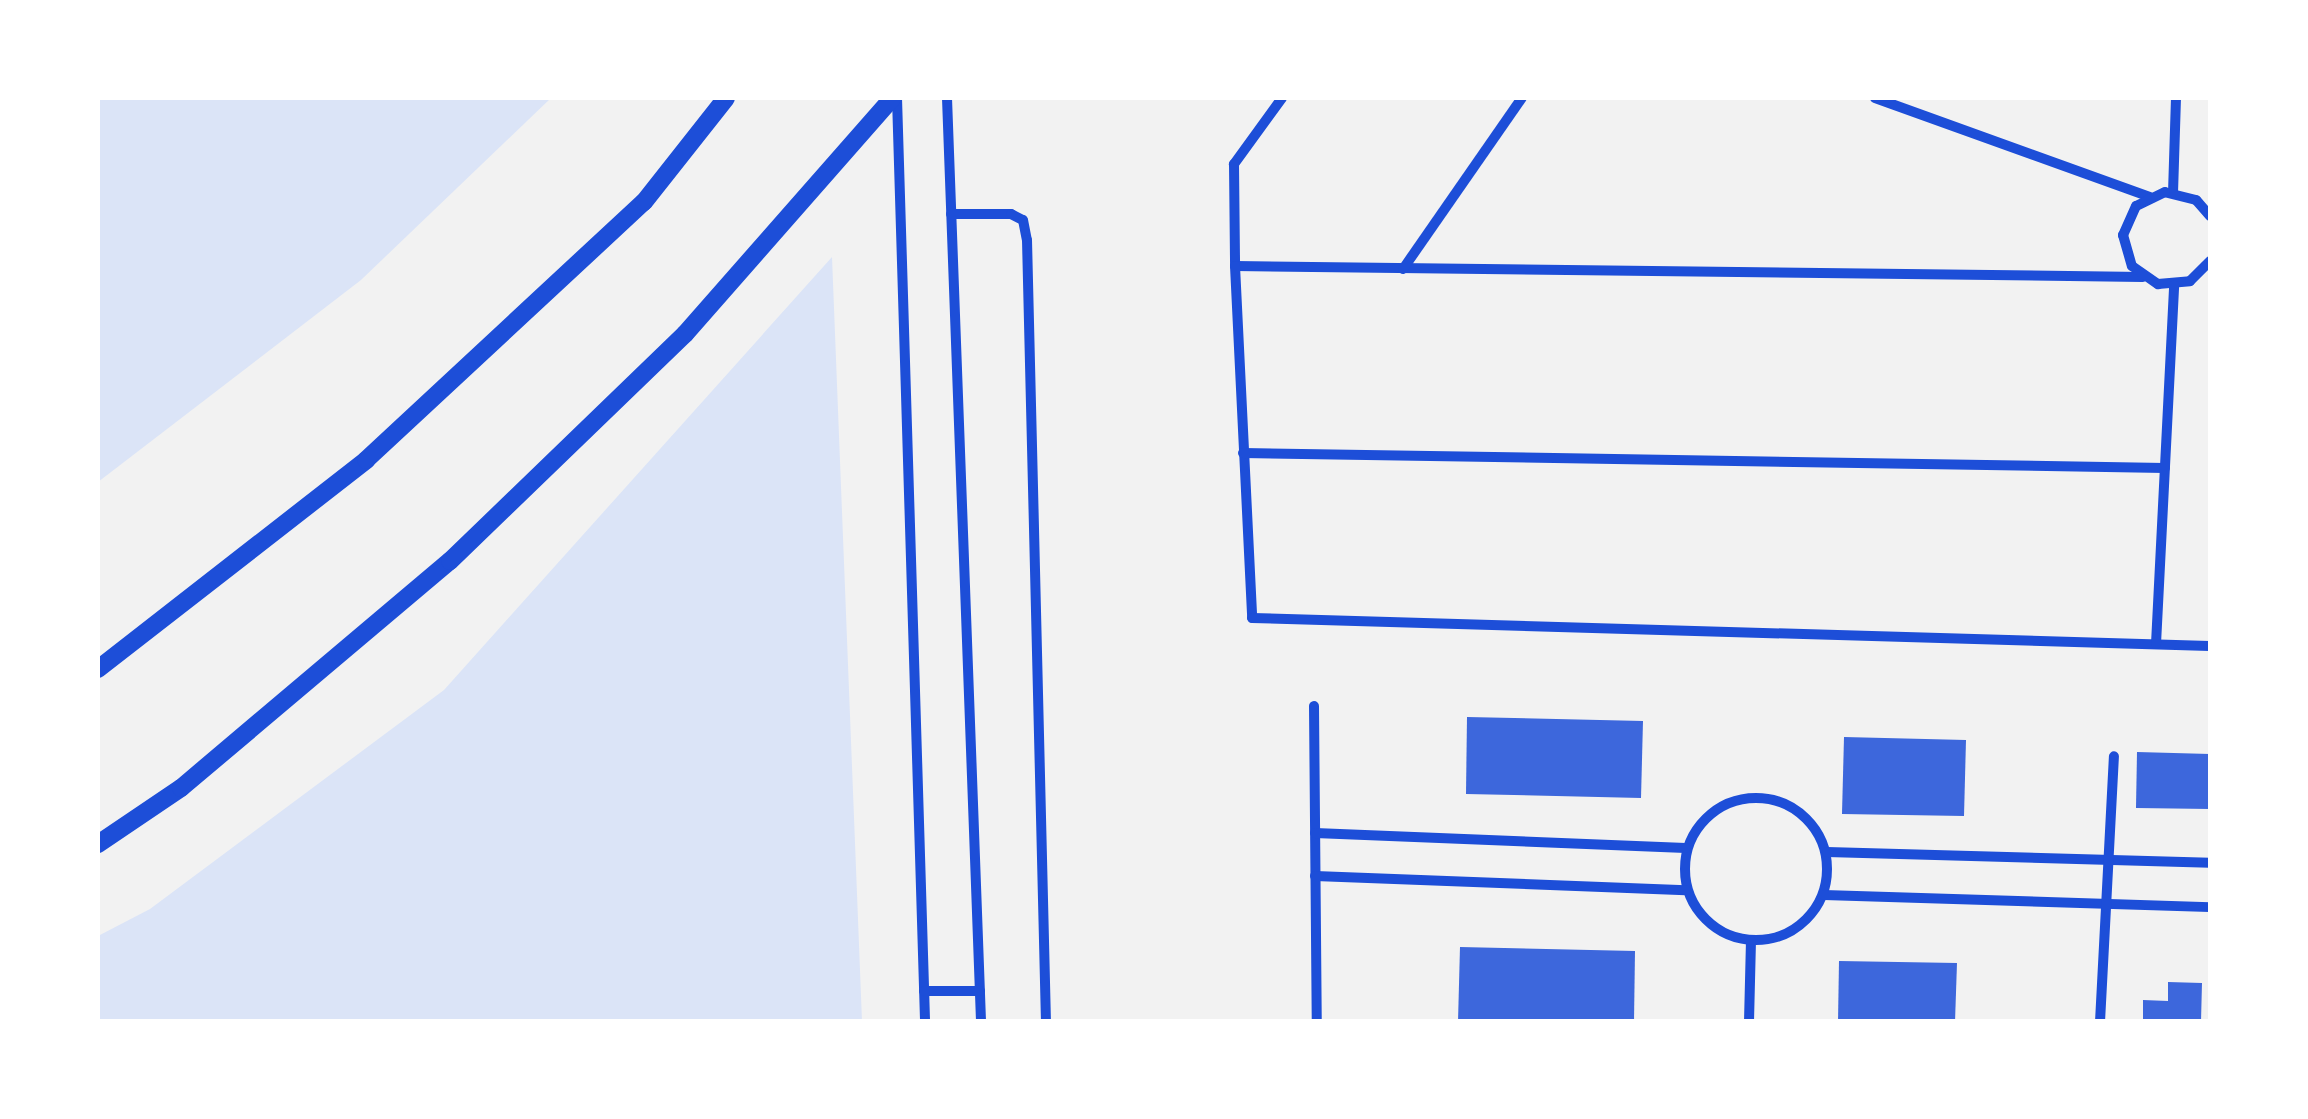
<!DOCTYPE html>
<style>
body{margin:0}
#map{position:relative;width:2308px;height:1119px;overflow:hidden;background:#f2f2f2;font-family:Signika,sans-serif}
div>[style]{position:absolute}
.green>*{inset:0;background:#dbe4f7}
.building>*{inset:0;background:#3d67dc}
.minor>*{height:10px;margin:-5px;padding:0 5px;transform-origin:5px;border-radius:5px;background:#1d4ed8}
.minor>.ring{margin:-5px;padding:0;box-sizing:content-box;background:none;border:10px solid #1d4ed8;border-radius:50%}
.tertiary>*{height:18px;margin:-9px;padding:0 9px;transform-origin:9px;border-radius:9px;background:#1d4ed8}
span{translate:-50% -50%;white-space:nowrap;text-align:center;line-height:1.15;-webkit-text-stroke:10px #fff;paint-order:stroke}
.frame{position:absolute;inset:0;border:100px solid #fff;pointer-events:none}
</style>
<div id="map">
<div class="green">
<i style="clip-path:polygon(98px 98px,551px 98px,361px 280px,98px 482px)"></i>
<i style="clip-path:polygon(832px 257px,862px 1021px,98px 1021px,98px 936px,150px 909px,444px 690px)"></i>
</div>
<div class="building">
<i style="clip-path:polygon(1467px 717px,1643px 721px,1641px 798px,1466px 794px)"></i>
<i style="clip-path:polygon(1844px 737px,1966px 740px,1964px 816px,1842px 814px)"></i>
<i style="clip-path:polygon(2137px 752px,2210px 754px,2210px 809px,2136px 808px)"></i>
<i style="clip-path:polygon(1460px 947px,1635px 951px,1634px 1022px,1458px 1022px)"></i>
<i style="clip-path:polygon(1839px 961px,1957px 963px,1955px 1022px,1838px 1022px)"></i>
<i style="clip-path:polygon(2168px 982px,2202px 983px,2201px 1022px,2143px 1022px,2143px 1000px,2168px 1001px)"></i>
</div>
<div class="minor">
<i style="left:897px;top:98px;width:924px;rotate:88.26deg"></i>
<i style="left:947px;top:98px;width:925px;rotate:87.89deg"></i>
<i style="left:1282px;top:98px;width:82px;rotate:126deg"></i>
<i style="left:1234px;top:164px;width:102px;rotate:89.4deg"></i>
<i style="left:1235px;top:266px;width:908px;rotate:0.69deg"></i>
<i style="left:1875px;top:98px;width:292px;rotate:19.8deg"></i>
<i style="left:2173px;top:193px;width:95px;rotate:-88.2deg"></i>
<i style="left:951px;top:214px;width:60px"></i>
<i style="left:1011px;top:214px;width:13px;rotate:27deg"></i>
<i style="left:1023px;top:220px;width:20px;rotate:79deg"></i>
<i style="left:1027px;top:240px;width:782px;rotate:88.61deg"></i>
<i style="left:2210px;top:216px;width:21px;rotate:-131deg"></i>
<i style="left:2196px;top:200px;width:32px;rotate:-166deg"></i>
<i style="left:2165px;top:192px;width:32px;rotate:154deg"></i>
<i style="left:2136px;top:206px;width:32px;rotate:114deg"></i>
<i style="left:2123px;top:235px;width:32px;rotate:74deg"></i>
<i style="left:2132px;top:266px;width:32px;rotate:35deg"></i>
<i style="left:2158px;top:284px;width:32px;rotate:-5deg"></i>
<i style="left:2190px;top:281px;width:28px;rotate:-45deg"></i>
<i style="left:1235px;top:266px;width:352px;rotate:87.2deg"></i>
<i style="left:1252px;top:618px;width:958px;rotate:1.67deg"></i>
<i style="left:1403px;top:269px;width:208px;rotate:-55.2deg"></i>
<i style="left:1243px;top:453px;width:922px;rotate:0.93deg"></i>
<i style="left:2156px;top:644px;width:359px;rotate:-87.1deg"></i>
<i style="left:1314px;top:706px;width:316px;rotate:89.5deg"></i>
<i class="ring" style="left:1685px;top:798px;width:132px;height:132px"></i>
<i style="left:1315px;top:833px;width:371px;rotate:2.3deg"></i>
<i style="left:1827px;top:852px;width:383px;rotate:1.6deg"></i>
<i style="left:1315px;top:876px;width:371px;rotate:2.2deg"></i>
<i style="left:1824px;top:895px;width:386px;rotate:1.8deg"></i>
<i style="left:924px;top:991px;width:56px"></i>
<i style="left:1749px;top:1022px;width:81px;rotate:-88.6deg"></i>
<i style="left:2100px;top:1022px;width:266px;rotate:-87deg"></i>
</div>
<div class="tertiary">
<i style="left:98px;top:669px;width:340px;rotate:-37.9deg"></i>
<i style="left:366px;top:460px;width:379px;rotate:-42.9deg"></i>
<i style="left:644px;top:202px;width:132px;rotate:-51.7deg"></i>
<i style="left:98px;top:844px;width:100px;rotate:-34deg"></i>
<i style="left:181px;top:788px;width:352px;rotate:-40.2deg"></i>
<i style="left:450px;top:561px;width:327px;rotate:-44deg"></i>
<i style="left:685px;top:334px;width:314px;rotate:-48.7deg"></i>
</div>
<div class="frame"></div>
</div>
